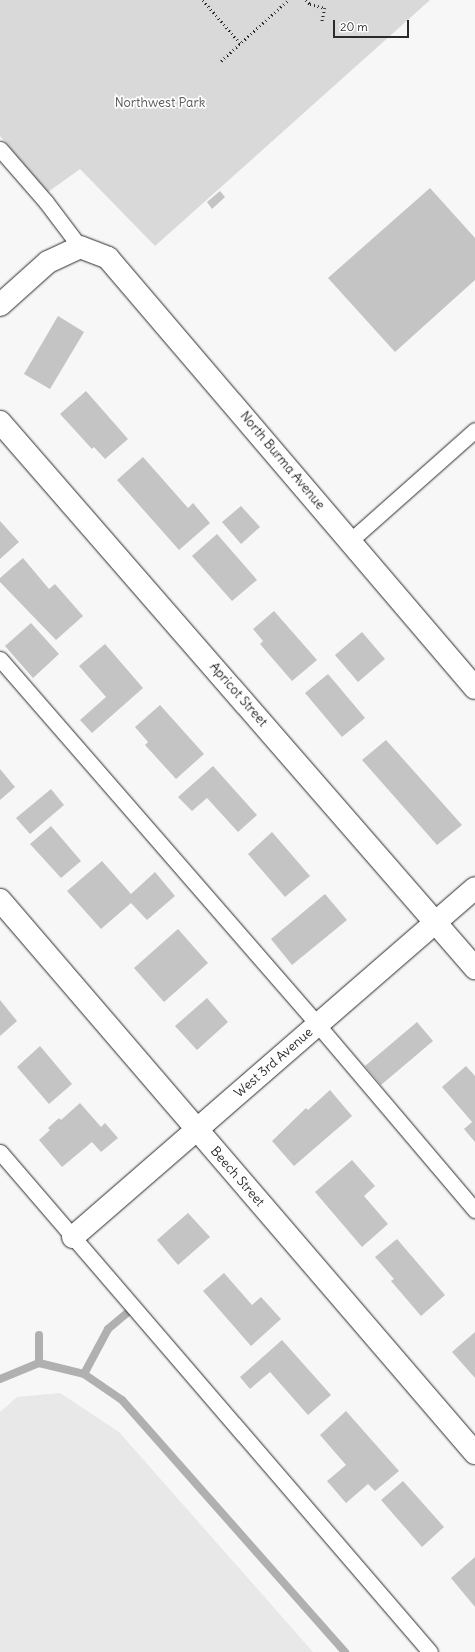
<!DOCTYPE html>
<style>
body{margin:0}
#map{position:relative;width:475px;height:1652px;overflow:hidden;background:#f7f7f7;font-family:Delius,sans-serif}
div>[style]{position:absolute}
.built>*{inset:0;background:#e8e8e8}
.green>*{inset:0;background:#d9d9d9}
.stream>*{height:8px;margin:-4px;padding:0 4px;transform-origin:4px;border-radius:4px;background:#b0b0b0}
.building>*{inset:0;background:#c4c4c4}
.path>*{height:2.5px;margin-top:-1.25px;transform-origin:0;background:repeating-linear-gradient(90deg,#2b2b2b 0 1px,transparent 0 4px)}
.roads{filter:drop-shadow(0 0 1px #2b2b2b) drop-shadow(0 0 1px #2b2b2b)}
.lane>*{height:15px;margin:-7.5px;padding:0 7.5px;transform-origin:7.5px;border-radius:7.5px;background:#fff}
.street>*{height:22px;margin:-11px;padding:0 11px;transform-origin:11px;border-radius:11px;background:#fff}
.secondary>*{height:22px;margin:-11px;padding:0 11px;transform-origin:11px;border-radius:11px;background:#fff}
span{translate:-50% -50%;white-space:nowrap;text-align:center;line-height:1.15;-webkit-text-stroke:3.5px #fff;paint-order:stroke}
.park-label{font-size:13px;color:#565656}
.street-label{font-size:13px;color:#2b2b2b}
.scale{position:absolute;left:333px;top:20px;width:76px;height:18px;box-sizing:border-box;border:2px solid #2b2b2b;border-top:0;padding-left:5px;font-size:12px;line-height:14px;white-space:nowrap;color:#2b2b2b;-webkit-text-stroke:3px #fff;paint-order:stroke}
</style>
<div id="map">
<div class="built">
<i style="clip-path:polygon(60px 1393px,119px 1432px,313px 1652px,0 1652px,0 1412px,17px 1397px)"></i>
</div>
<div class="green">
<i style="clip-path:polygon(0 0,430px 0,155px 246px,80px 169px,48px 192px,0 136px)"></i>
</div>
<div class="stream">
<i style="left:39px;top:1363px;width:28px;rotate:-90deg"></i>
<i style="left:84px;top:1374px;width:51px;rotate:-61.9deg"></i>
<i style="left:108px;top:1329px;width:26px;rotate:-40deg"></i>
<i style="left:0;top:1379px;width:42px;rotate:-22.3deg"></i>
<i style="left:39px;top:1363px;width:46px;rotate:13.7deg"></i>
<i style="left:84px;top:1374px;width:46px;rotate:34.4deg"></i>
<i style="left:122px;top:1400px;width:337px;rotate:48.5deg"></i>
</div>
<div class="building">
<i style="clip-path:polygon(430px 188px,475px 238px,475px 280px,395px 352px,328px 278px)"></i>
<i style="clip-path:polygon(220px 191px,225px 197px,212px 209px,207px 202px)"></i>
<i style="clip-path:polygon(58px 316px,84px 332px,50px 389px,24px 374px)"></i>
<i style="clip-path:polygon(86px 391px,128px 439px,105px 459px,94px 447px,92px 449px,60px 414px)"></i>
<i style="clip-path:polygon(143px 457px,188px 508px,193px 503px,210px 523px,179px 550px,117px 480px)"></i>
<i style="clip-path:polygon(241px 506px,260px 527px,241px 544px,222px 522px)"></i>
<i style="clip-path:polygon(0 521px,19px 542px,0 559px)"></i>
<i style="clip-path:polygon(217px 534px,257px 580px,232px 601px,192px 556px)"></i>
<i style="clip-path:polygon(23px 558px,49px 589px,55px 584px,83px 616px,56px 640px,0 582px,0 578px)"></i>
<i style="clip-path:polygon(274px 611px,317px 660px,292px 681px,260px 644px,263px 641px,253px 629px)"></i>
<i style="clip-path:polygon(31px 623px,59px 654px,33px 678px,5px 646px)"></i>
<i style="clip-path:polygon(362px 632px,385px 659px,358px 682px,335px 655px)"></i>
<i style="clip-path:polygon(105px 644px,143px 688px,92px 733px,80px 720px,106px 697px,79px 666px)"></i>
<i style="clip-path:polygon(328px 674px,365px 718px,342px 737px,305px 693px)"></i>
<i style="clip-path:polygon(160px 705px,204px 754px,176px 779px,145px 745px,148px 742px,135px 727px)"></i>
<i style="clip-path:polygon(386px 740px,462px 825px,437px 845px,362px 760px)"></i>
<i style="clip-path:polygon(213px 766px,257px 815px,238px 832px,207px 798px,192px 811px,178px 797px)"></i>
<i style="clip-path:polygon(0 769px,15px 787px,0 800px)"></i>
<i style="clip-path:polygon(51px 789px,64px 805px,30px 834px,16px 818px)"></i>
<i style="clip-path:polygon(51px 826px,81px 861px,61px 878px,30px 844px)"></i>
<i style="clip-path:polygon(272px 832px,310px 876px,285px 897px,248px 854px)"></i>
<i style="clip-path:polygon(102px 861px,131px 894px,155px 872px,175px 896px,147px 920px,131px 903px,101px 929px,67px 891px)"></i>
<i style="clip-path:polygon(325px 894px,347px 920px,292px 965px,271px 939px)"></i>
<i style="clip-path:polygon(178px 929px,208px 963px,164px 1002px,134px 968px)"></i>
<i style="clip-path:polygon(207px 998px,228px 1022px,197px 1050px,175px 1026px)"></i>
<i style="clip-path:polygon(0 1000px,17px 1021px,0 1036px)"></i>
<i style="clip-path:polygon(417px 1022px,433px 1041px,381px 1085px,365px 1066px)"></i>
<i style="clip-path:polygon(40px 1046px,72px 1084px,49px 1104px,17px 1067px)"></i>
<i style="clip-path:polygon(466px 1066px,475px 1076px,475px 1142px,464px 1129px,472px 1122px,442px 1087px)"></i>
<i style="clip-path:polygon(330px 1090px,352px 1116px,294px 1166px,272px 1141px,306px 1108px,308px 1110px)"></i>
<i style="clip-path:polygon(80px 1103px,101px 1127px,105px 1123px,118px 1138px,101px 1152px,92px 1142px,62px 1167px,39px 1140px,50px 1130px,48px 1128px,59px 1118px,61px 1120px)"></i>
<i style="clip-path:polygon(352px 1160px,375px 1186px,364px 1196px,388px 1224px,362px 1247px,315px 1192px)"></i>
<i style="clip-path:polygon(188px 1213px,210px 1237px,178px 1265px,157px 1240px)"></i>
<i style="clip-path:polygon(397px 1239px,445px 1295px,421px 1316px,391px 1281px,394px 1279px,375px 1257px)"></i>
<i style="clip-path:polygon(224px 1273px,252px 1305px,261px 1297px,281px 1319px,251px 1346px,203px 1291px)"></i>
<i style="clip-path:polygon(475px 1332px,475px 1378px,452px 1352px)"></i>
<i style="clip-path:polygon(282px 1340px,331px 1395px,308px 1415px,270px 1372px,250px 1389px,240px 1377px)"></i>
<i style="clip-path:polygon(346px 1411px,399px 1471px,375px 1491px,368px 1484px,346px 1503px,327px 1481px,346px 1465px,320px 1435px)"></i>
<i style="clip-path:polygon(403px 1481px,444px 1527px,422px 1547px,381px 1500px)"></i>
<i style="clip-path:polygon(475px 1557px,475px 1607px,451px 1578px)"></i>
</div>
<div class="path">
<i style="left:203px;top:0;width:57px;rotate:49.3deg"></i>
<i style="left:306px;top:0;width:6px;rotate:45deg"></i>
<i style="left:310px;top:4px;width:16px;rotate:15deg"></i>
<i style="left:325px;top:8px;width:14px;rotate:102deg"></i>
<i style="left:221px;top:61px;width:91px;rotate:-42.3deg"></i>
</div>
<div class="roads">
<div class="lane">
<i style="left:0;top:149px;width:70px;rotate:49deg"></i>
<i style="left:46px;top:202px;width:56px;rotate:52.9deg"></i>
<i style="left:350px;top:541px;width:167px;rotate:-41.6deg"></i>
<i style="left:0;top:659px;width:485px;rotate:49deg"></i>
<i style="left:318px;top:1025px;width:243px;rotate:49.7deg"></i>
<i style="left:0;top:1152px;width:659px;rotate:49.3deg"></i>
</div>
<div class="street">
<i style="left:0;top:305px;width:64px;rotate:-41.9deg"></i>
<i style="left:48px;top:262px;width:35px;rotate:-25deg"></i>
<i style="left:0;top:422px;width:724px;rotate:48.98deg"></i>
<i style="left:0;top:900px;width:729px;rotate:49.34deg"></i>
<i style="left:73px;top:1237px;width:532px;rotate:-40.96deg"></i>
</div>
<div class="secondary">
<i style="left:80px;top:247px;width:30px;rotate:21deg"></i>
<i style="left:108px;top:258px;width:565px;rotate:49.52deg"></i>
</div>
</div>
<div class="park-label">
<span style="left:160px;top:103px">Northwest Park</span>
</div>
<div class="street-label">
<span style="left:282px;top:461px;rotate:50deg">North Burma Avenue</span>
<span style="left:238px;top:695px;rotate:49deg">Apricot Street</span>
<span style="left:274px;top:1063px;rotate:-41deg">West 3rd Avenue</span>
<span style="left:237px;top:1177px;rotate:49deg">Beech Street</span>
</div>
<div class="scale">20 m</div>
</div>
